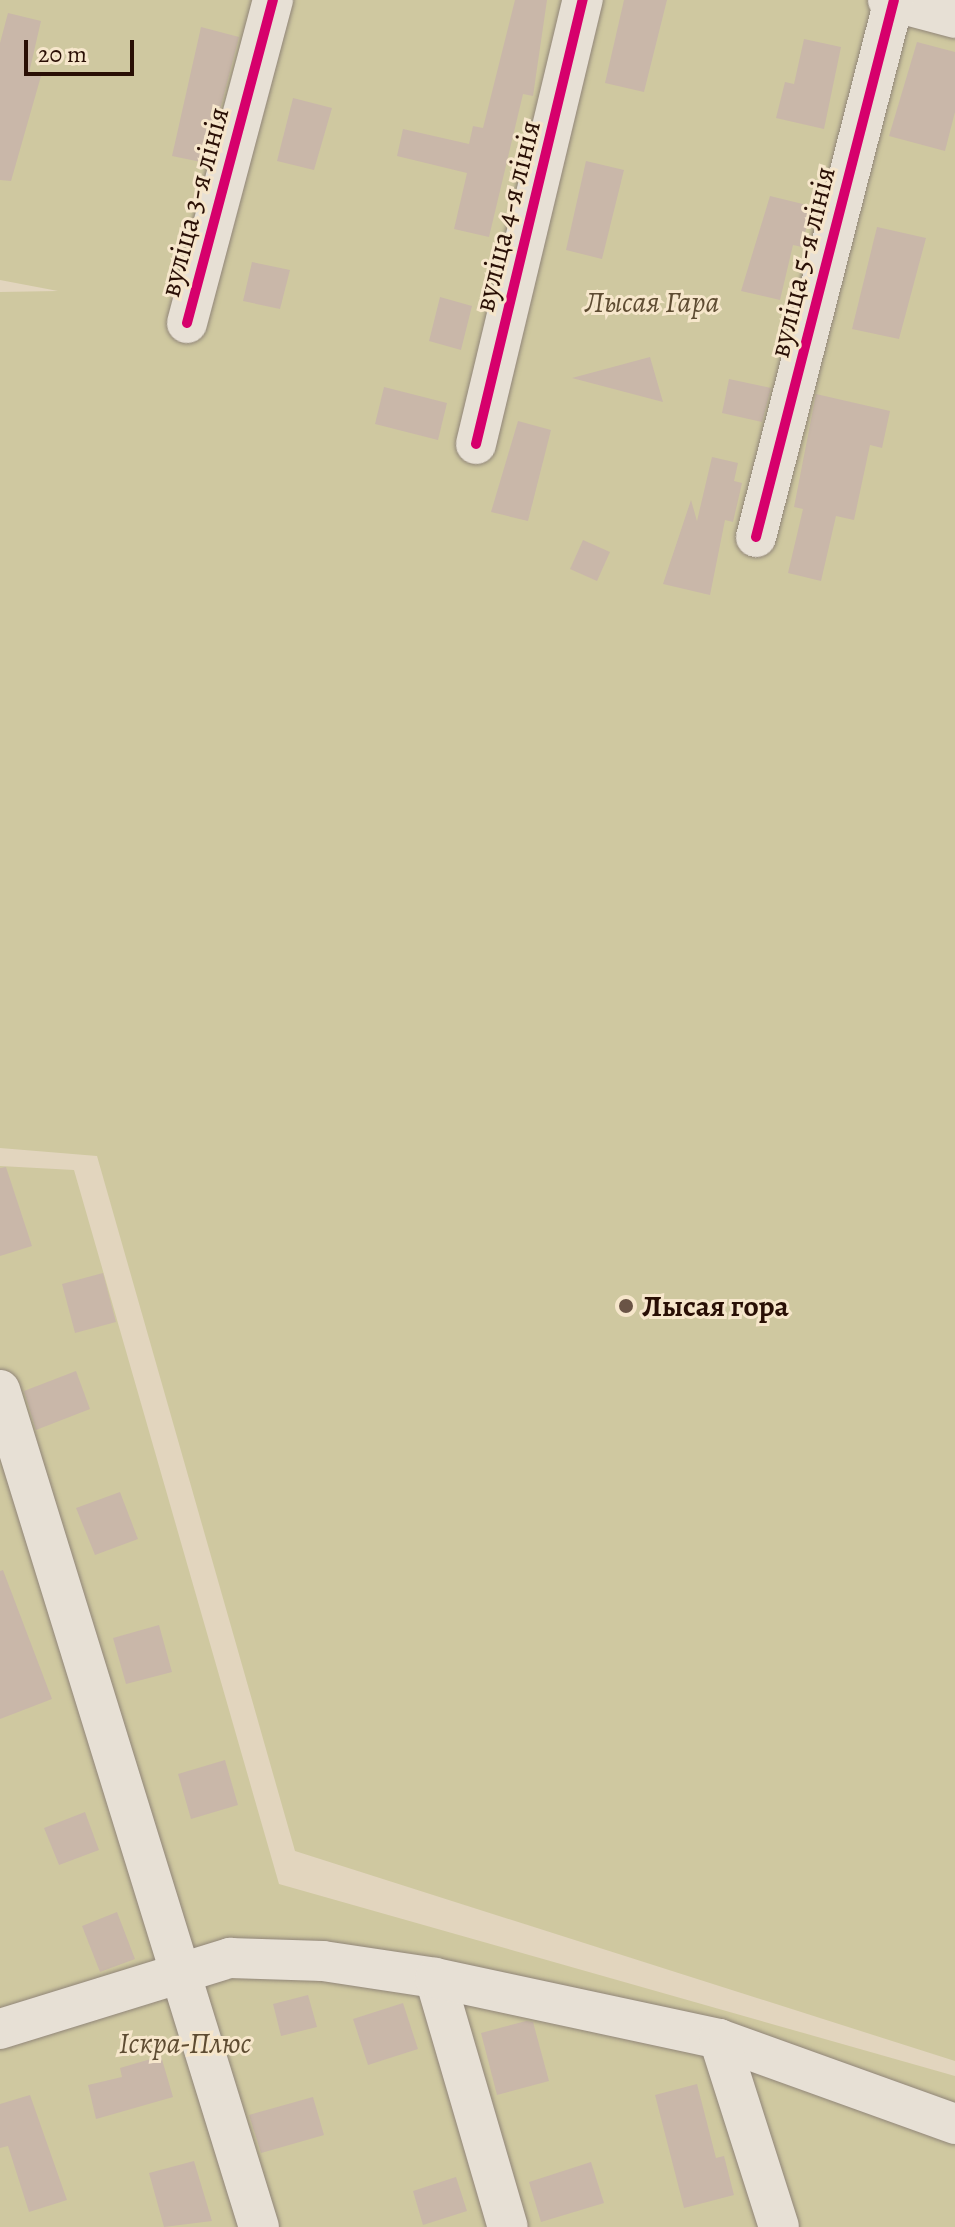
<!DOCTYPE html>
<meta charset="utf-8">
<style>
body{margin:0}
#map{position:relative;width:955px;height:2227px;overflow:hidden;background:#e2d5be;font-family:Alegreya,serif}
div>[style]{position:absolute}
.green>*{inset:0;background:#cfc8a0}
.building>*{inset:0;background:#c9b7a9}
.roads{filter:drop-shadow(0 0 2px #908578) drop-shadow(0 0 2px #908578)}
.minor>*{height:40px;margin:-20px;padding:0 20px;transform-origin:20px;border-radius:20px;background:#e7e0d5}
.cycleway>*{height:10px;margin:-5px;padding:0 5px;transform-origin:5px;border-radius:5px;background:#d6006c}
.dots>*{width:22px;height:22px;translate:-50% -50%;box-sizing:border-box;border:4px solid #f6e6cb;border-radius:50%}
span{translate:-50% -50%;white-space:nowrap;text-align:center;line-height:1.15;-webkit-text-stroke:6px #f6e6cb;paint-order:stroke}
.street-label{font-size:30px;color:#290f05}
.park-label{font-size:30px;color:#5e4c32;font-style:italic}
.poi-label{font-size:30px;color:#290f05;font-weight:700}
.left{translate:0 -50%;text-align:left}
.scale{position:absolute;left:24px;top:40px;width:110px;height:36px;box-sizing:border-box;border:4px solid #290f05;border-top:0;padding-left:10px;font-size:24px;line-height:28px;white-space:nowrap;color:#290f05;-webkit-text-stroke:6px #f6e6cb;paint-order:stroke}
</style>
<div id="map">
<div class="green">
<i style="clip-path:polygon(0 0,955px 0,955px 2061px,295px 1851px,97px 1156px,0 1148px,0 292px,58px 291px,0 280px)"></i>
<i style="clip-path:polygon(0 1166px,74px 1170px,279px 1884px,955px 2076px,955px 2227px,0 2227px)"></i>
</div>
<div class="building">
<i style="clip-path:polygon(515px 0,547px 0,533px 96px,523px 94px,489px 237px,454px 229px,467px 173px,397px 156px,403px 129px,469px 144px,473px 126px,483px 128px)"></i>
<i style="clip-path:polygon(624px 0,667px 0,644px 92px,605px 83px)"></i>
<i style="clip-path:polygon(8px 13px,41px 21px,29px 73px,41px 76px,11px 181px,0 180px,0 43px)"></i>
<i style="clip-path:polygon(201px 27px,239px 37px,206px 163px,172px 156px)"></i>
<i style="clip-path:polygon(804px 39px,841px 47px,824px 129px,776px 118px,785px 82px,794px 84px)"></i>
<i style="clip-path:polygon(917px 42px,955px 52px,955px 112px,945px 151px,889px 136px)"></i>
<i style="clip-path:polygon(293px 98px,332px 108px,314px 170px,277px 161px)"></i>
<i style="clip-path:polygon(586px 161px,624px 170px,602px 259px,566px 250px)"></i>
<i style="clip-path:polygon(770px 196px,811px 206px,802px 247px,793px 245px,780px 300px,741px 291px)"></i>
<i style="clip-path:polygon(877px 227px,926px 238px,899px 339px,852px 329px)"></i>
<i style="clip-path:polygon(252px 262px,290px 270px,280px 309px,243px 301px)"></i>
<i style="clip-path:polygon(440px 297px,472px 306px,461px 350px,429px 341px)"></i>
<i style="clip-path:polygon(650px 357px,663px 402px,572px 378px)"></i>
<i style="clip-path:polygon(729px 379px,771px 388px,762px 422px,722px 413px)"></i>
<i style="clip-path:polygon(384px 387px,447px 403px,438px 440px,375px 424px)"></i>
<i style="clip-path:polygon(816px 394px,890px 411px,882px 448px,870px 445px,854px 520px,836px 516px,821px 581px,788px 573px,803px 509px,794px 507px)"></i>
<i style="clip-path:polygon(518px 421px,551px 430px,528px 521px,491px 512px)"></i>
<i style="clip-path:polygon(712px 457px,738px 463px,734px 481px,742px 483px,733px 522px,725px 520px,710px 595px,663px 584px,691px 500px,697px 521px)"></i>
<i style="clip-path:polygon(583px 540px,610px 552px,597px 581px,570px 569px)"></i>
<i style="clip-path:polygon(6px 1167px,32px 1246px,0 1256px,0 1168px)"></i>
<i style="clip-path:polygon(103px 1273px,116px 1322px,75px 1333px,62px 1284px)"></i>
<i style="clip-path:polygon(76px 1371px,90px 1409px,36px 1430px,24px 1391px)"></i>
<i style="clip-path:polygon(120px 1492px,138px 1539px,95px 1555px,76px 1508px)"></i>
<i style="clip-path:polygon(3px 1570px,52px 1699px,0 1719px,0 1571px)"></i>
<i style="clip-path:polygon(159px 1625px,172px 1672px,126px 1684px,113px 1638px)"></i>
<i style="clip-path:polygon(225px 1760px,238px 1805px,191px 1819px,178px 1774px)"></i>
<i style="clip-path:polygon(85px 1812px,99px 1850px,59px 1865px,44px 1828px)"></i>
<i style="clip-path:polygon(117px 1912px,135px 1959px,100px 1972px,82px 1926px)"></i>
<i style="clip-path:polygon(308px 1995px,317px 2027px,281px 2036px,273px 2004px)"></i>
<i style="clip-path:polygon(403px 2003px,418px 2049px,368px 2065px,353px 2019px)"></i>
<i style="clip-path:polygon(526px 2021px,533px 2022px,549px 2081px,497px 2095px,481px 2033px)"></i>
<i style="clip-path:polygon(161px 2056px,173px 2097px,96px 2119px,88px 2085px,122px 2077px,120px 2068px)"></i>
<i style="clip-path:polygon(697px 2084px,716px 2158px,724px 2156px,734px 2195px,684px 2208px,655px 2095px)"></i>
<i style="clip-path:polygon(30px 2095px,67px 2200px,29px 2212px,8px 2146px,0 2148px,0 2104px)"></i>
<i style="clip-path:polygon(313px 2097px,324px 2135px,261px 2153px,249px 2115px)"></i>
<i style="clip-path:polygon(194px 2161px,212px 2221px,164px 2227px,149px 2173px)"></i>
<i style="clip-path:polygon(591px 2162px,604px 2203px,541px 2222px,529px 2182px)"></i>
<i style="clip-path:polygon(456px 2177px,467px 2211px,423px 2225px,413px 2191px)"></i>
</div>
<div class="roads">
<div class="minor">
<i style="left:888px;top:0;width:69px;rotate:15deg"></i>
<i style="left:187px;top:323px;width:334px;rotate:-75.1deg"></i>
<i style="left:476px;top:444px;width:457px;rotate:-76.5deg"></i>
<i style="left:756px;top:537px;width:554px;rotate:-75.59deg"></i>
<i style="left:0;top:1390px;width:876px;rotate:72.81deg"></i>
<i style="left:435px;top:1978px;width:259px;rotate:73.7deg"></i>
<i style="left:0;top:2029px;width:241px;rotate:-17.2deg"></i>
<i style="left:230px;top:1958px;width:93px;rotate:1.8deg"></i>
<i style="left:323px;top:1961px;width:113px;rotate:8.6deg"></i>
<i style="left:435px;top:1978px;width:290px;rotate:12.1deg"></i>
<i style="left:719px;top:2039px;width:251px;rotate:19.8deg"></i>
<i style="left:719px;top:2039px;width:197px;rotate:72.3deg"></i>
</div>
</div>
<div class="cycleway">
<i style="left:187px;top:323px;width:334px;rotate:-75.1deg"></i>
<i style="left:476px;top:444px;width:457px;rotate:-76.5deg"></i>
<i style="left:756px;top:537px;width:554px;rotate:-75.59deg"></i>
</div>
<div class="dots">
<i style="left:626px;top:1306px;background:#6a5446"></i>
</div>
<div class="street-label">
<span style="left:194px;top:202px;rotate:-75deg">вуліца 3-я лінія</span>
<span style="left:507px;top:216px;rotate:-76deg">вуліца 4-я лінія</span>
<span style="left:802px;top:262px;rotate:-76deg">вуліца 5-я лінія</span>
</div>
<div class="park-label">
<span style="left:652px;top:302px">Лысая Гара</span>
<span style="left:185px;top:2043px">Іскра-Плюс</span>
</div>
<div class="poi-label">
<span class="left" style="left:642px;top:1306px">Лысая гора</span>
</div>
<div class="scale">20 m</div>
</div>
